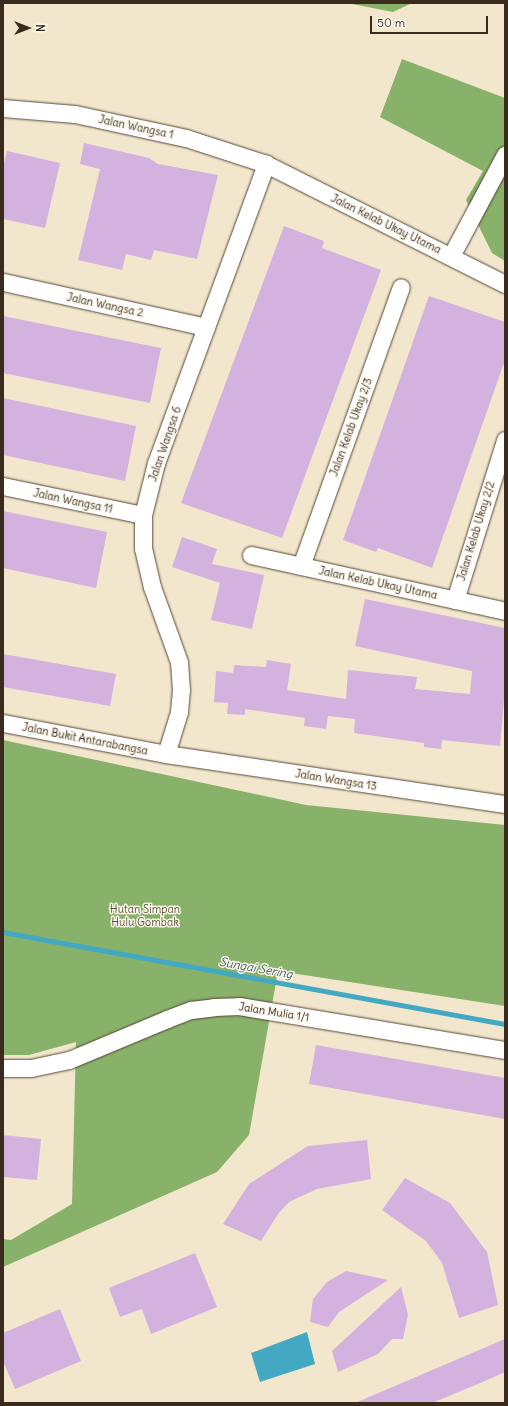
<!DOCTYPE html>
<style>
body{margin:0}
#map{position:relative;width:508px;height:1406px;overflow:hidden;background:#f2e6cc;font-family:Delius,sans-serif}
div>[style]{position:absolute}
.forest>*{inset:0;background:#88b26a}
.water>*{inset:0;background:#43a9c3}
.stream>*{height:4.5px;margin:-2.25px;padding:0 2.25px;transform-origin:2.25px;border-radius:2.25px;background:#43a9c3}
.building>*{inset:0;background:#d4b2df}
.roads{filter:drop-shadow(0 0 1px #564638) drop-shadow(0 0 1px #564638)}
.street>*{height:17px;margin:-8.5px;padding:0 8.5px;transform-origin:8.5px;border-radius:8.5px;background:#fff}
span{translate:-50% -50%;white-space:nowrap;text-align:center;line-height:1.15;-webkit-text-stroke:3px #fbf7ec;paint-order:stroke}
.street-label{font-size:11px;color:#3b2a1e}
.park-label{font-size:11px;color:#575435}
.water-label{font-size:12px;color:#3e5d60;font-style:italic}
.frame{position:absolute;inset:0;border:4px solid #3b2a1e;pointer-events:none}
.north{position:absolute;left:8px;top:8px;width:40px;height:40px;-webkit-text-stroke:3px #fbf7ec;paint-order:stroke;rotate:90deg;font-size:11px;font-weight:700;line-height:16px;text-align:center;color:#3b2a1e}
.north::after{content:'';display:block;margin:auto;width:14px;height:18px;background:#3b2a1e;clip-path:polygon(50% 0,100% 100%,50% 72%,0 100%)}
.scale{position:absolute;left:370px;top:16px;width:118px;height:18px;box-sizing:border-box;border:2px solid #3b2a1e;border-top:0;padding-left:5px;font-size:12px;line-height:14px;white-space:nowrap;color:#3b2a1e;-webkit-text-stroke:3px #fbf7ec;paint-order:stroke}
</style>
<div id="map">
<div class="forest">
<i style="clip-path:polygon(347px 3px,412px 3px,393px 12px)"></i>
<i style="clip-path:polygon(402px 59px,505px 98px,505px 261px,492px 253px,466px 200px,483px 171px,380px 117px)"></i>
<i style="clip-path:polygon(3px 740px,306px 805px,505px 825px,505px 1006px,278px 971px,249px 1135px,217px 1172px,3px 1267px,3px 1239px,11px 1240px,72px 1204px,76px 1042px,29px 1055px,3px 1055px)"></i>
</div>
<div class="water">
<i style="clip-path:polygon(307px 1332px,315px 1364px,260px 1382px,251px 1353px)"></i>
</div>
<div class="stream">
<i style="left:3px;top:932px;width:510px;rotate:10.39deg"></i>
</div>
<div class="building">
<i style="clip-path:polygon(84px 143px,149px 158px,158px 164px,218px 175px,197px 259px,154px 250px,151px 260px,126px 254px,122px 270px,78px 260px,100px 169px,80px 164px)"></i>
<i style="clip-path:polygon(7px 151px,60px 163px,45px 228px,3px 219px,3px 168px)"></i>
<i style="clip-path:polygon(284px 226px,324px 241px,322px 248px,381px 270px,282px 538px,181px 503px)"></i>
<i style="clip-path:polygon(429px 296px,505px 322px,505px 360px,432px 568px,378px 548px,376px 552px,343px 540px)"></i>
<i style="clip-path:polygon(3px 316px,161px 348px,150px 403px,3px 373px)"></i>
<i style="clip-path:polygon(3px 398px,136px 426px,125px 481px,3px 455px)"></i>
<i style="clip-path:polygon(3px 511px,107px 532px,96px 588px,3px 568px)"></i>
<i style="clip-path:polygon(182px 537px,217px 549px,212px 564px,264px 575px,252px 629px,211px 620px,220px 583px,172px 567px)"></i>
<i style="clip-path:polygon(365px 599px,505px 628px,505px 687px,500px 746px,442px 740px,441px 749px,424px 747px,424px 743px,354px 733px,355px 719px,328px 716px,326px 729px,304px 726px,305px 718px,245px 709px,245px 715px,227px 714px,228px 703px,214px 702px,216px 671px,233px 673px,234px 665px,266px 667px,267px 660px,291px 664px,287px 690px,346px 699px,348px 670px,417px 677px,415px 689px,470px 694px,472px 671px,355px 646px)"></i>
<i style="clip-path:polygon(3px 654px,116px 674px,110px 706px,3px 687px)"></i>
<i style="clip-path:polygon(316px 1045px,505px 1078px,505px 1119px,309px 1084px)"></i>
<i style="clip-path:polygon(3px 1135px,41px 1139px,37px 1180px,3px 1177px)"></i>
<i style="clip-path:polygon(367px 1140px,371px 1179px,317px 1189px,289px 1202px,278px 1214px,261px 1241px,223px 1224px,249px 1184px,308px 1146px)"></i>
<i style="clip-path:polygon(405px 1178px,450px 1203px,487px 1252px,498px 1305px,459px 1318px,442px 1263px,426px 1241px,382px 1210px)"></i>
<i style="clip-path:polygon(195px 1253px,217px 1307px,151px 1334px,142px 1309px,120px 1317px,109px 1288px)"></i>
<i style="clip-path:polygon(346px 1271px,388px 1280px,339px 1312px,328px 1327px,310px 1322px,313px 1299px,327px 1282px)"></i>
<i style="clip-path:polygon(401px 1287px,408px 1315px,403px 1339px,392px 1339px,378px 1354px,338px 1372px,332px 1351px)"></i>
<i style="clip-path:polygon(60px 1309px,81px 1361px,15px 1389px,3px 1361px,3px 1333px)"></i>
<i style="clip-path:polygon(505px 1339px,505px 1372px,485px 1381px,432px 1403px,355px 1403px)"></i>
</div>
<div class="roads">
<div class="street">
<i style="left:3px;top:108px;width:72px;rotate:4.8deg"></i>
<i style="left:75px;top:114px;width:114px;rotate:12.2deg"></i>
<i style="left:186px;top:138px;width:84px;rotate:18deg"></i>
<i style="left:266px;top:164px;width:267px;rotate:26.7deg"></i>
<i style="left:451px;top:256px;width:115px;rotate:-61.9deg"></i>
<i style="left:3px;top:282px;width:208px;rotate:12.5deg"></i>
<i style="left:3px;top:486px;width:143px;rotate:11.7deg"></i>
<i style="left:251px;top:555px;width:260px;rotate:12.4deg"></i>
<i style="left:301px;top:566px;width:296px;rotate:-70.3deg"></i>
<i style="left:455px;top:600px;width:168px;rotate:-72.6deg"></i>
<i style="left:3px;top:723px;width:166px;rotate:10.8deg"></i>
<i style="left:166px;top:754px;width:343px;rotate:8.4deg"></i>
<i style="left:166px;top:754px;width:44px;rotate:-72.8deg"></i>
<i style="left:179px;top:712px;width:22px;rotate:-85deg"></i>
<i style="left:181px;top:690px;width:28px;rotate:-94deg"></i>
<i style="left:179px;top:662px;width:80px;rotate:-109.8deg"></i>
<i style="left:152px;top:587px;width:40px;rotate:-103deg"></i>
<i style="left:143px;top:548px;width:33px;rotate:-90deg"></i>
<i style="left:143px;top:515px;width:54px;rotate:-76deg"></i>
<i style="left:156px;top:463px;width:319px;rotate:-69.8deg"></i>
<i style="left:3px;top:1068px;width:28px"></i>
<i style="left:31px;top:1068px;width:39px;rotate:-12deg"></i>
<i style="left:69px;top:1060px;width:106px;rotate:-22.7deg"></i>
<i style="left:167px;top:1019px;width:26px;rotate:-21deg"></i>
<i style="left:191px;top:1010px;width:23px;rotate:-7deg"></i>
<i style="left:214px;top:1007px;width:25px;rotate:-2deg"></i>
<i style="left:239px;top:1006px;width:270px;rotate:9.4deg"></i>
</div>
</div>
<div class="street-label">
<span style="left:136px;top:127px;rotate:12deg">Jalan Wangsa 1</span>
<span style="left:386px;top:224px;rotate:26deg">Jalan Kelab Ukay Utama</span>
<span style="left:105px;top:305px;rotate:12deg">Jalan Wangsa 2</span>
<span style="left:351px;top:427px;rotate:-70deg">Jalan Kelab Ukay 2/3</span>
<span style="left:165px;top:444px;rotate:-71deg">Jalan Wangsa 6</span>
<span style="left:73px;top:501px;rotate:12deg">Jalan Wangsa 11</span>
<span style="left:476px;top:531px;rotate:-73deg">Jalan Kelab Ukay 2/2</span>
<span style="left:378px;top:583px;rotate:12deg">Jalan Kelab Ukay Utama</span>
<span style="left:85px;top:739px;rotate:11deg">Jalan Bukit Antarabangsa</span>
<span style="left:336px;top:780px;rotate:9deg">Jalan Wangsa 13</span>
<span style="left:274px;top:1012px;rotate:9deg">Jalan Mulia 1/1</span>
</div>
<div class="park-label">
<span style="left:145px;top:916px">Hutan Simpan<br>Hulu Gombak</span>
</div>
<div class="water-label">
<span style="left:256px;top:968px;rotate:10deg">Sungai Sering</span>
</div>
<div class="frame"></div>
<div class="north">N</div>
<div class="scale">50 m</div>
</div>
